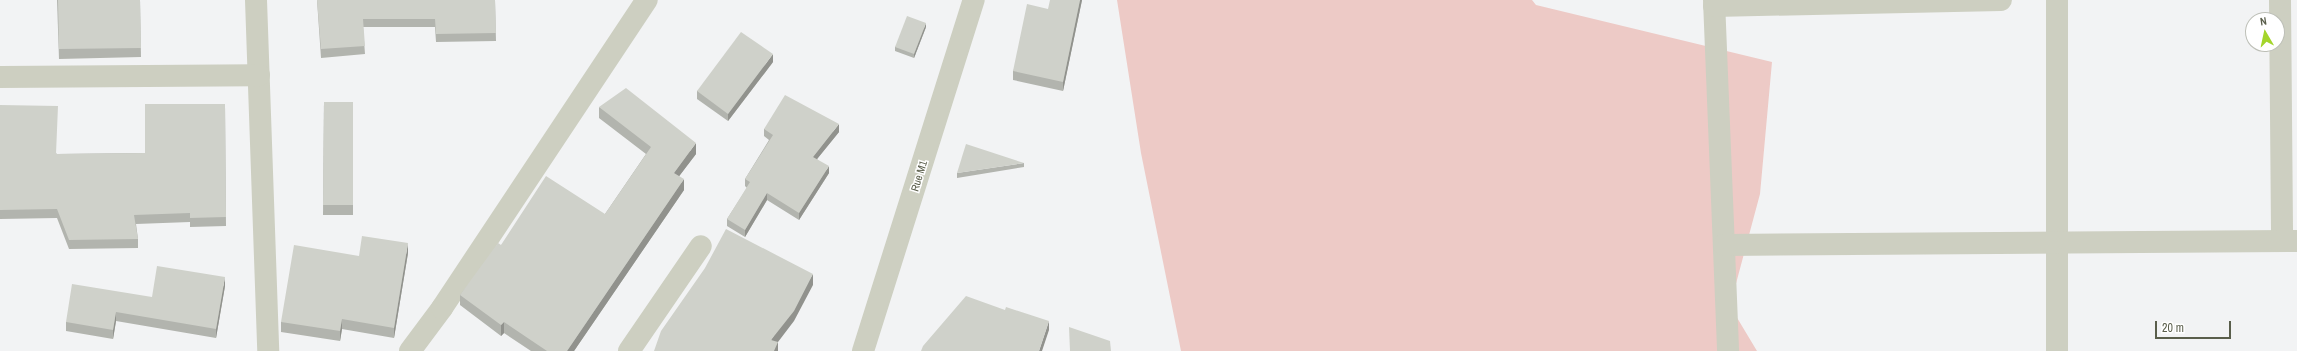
<!DOCTYPE html>
<style>
body{margin:0}
#map{position:relative;width:2297px;height:351px;overflow:hidden;background:#f2f3f4;font-family:"Archivo Narrow",sans-serif}
div>[style]{position:absolute}
.green>*{inset:0;background:#edcac6}
.minor>*{height:22px;margin:-11px;padding:0 11px;transform-origin:11px;border-radius:11px;background:#cdcfc1}
.wall>*{inset:0;background:#b2b4ae}
.shaded-wall>*{inset:0;background:#91928d}
.building>*{inset:0;background:#cfd1ca}
span{translate:-50% -50%;white-space:nowrap;text-align:center;line-height:1.15;-webkit-text-stroke:3px #fff;paint-order:stroke}
.street-label{font-size:11px;color:#5a5e4b}
.north{position:absolute;left:2245px;top:12px;width:40px;height:40px;box-sizing:border-box;background:#fff;border:1px solid #bdbfb7;border-radius:50%;rotate:351deg;font-size:11px;font-weight:700;line-height:16px;text-align:center;color:#5a5e4b}
.north::after{content:'';display:block;margin:auto;width:14px;height:18px;background:#a4d52b;clip-path:polygon(50% 0,100% 100%,50% 72%,0 100%)}
.scale{position:absolute;left:2155px;top:321px;width:76px;height:18px;box-sizing:border-box;border:2px solid #5a5e4b;border-top:0;padding-left:5px;font-size:12px;line-height:14px;white-space:nowrap;color:#5a5e4b;-webkit-text-stroke:3px #fff;paint-order:stroke}
</style>
<div id="map">
<div class="green">
<i style="clip-path:polygon(1117px 0,1532px 0,1536px 5px,1772px 62px,1760px 194px,1730px 306px,1757px 351px,1181px 351px,1141px 153px)"></i>
</div>
<div class="minor">
<i style="left:256px;top:0;width:351px;rotate:88deg"></i>
<i style="left:1714px;top:0;width:351px;rotate:87.7deg"></i>
<i style="left:2057px;top:0;width:351px;rotate:90deg"></i>
<i style="left:2280px;top:0;width:241px;rotate:89.5deg"></i>
<i style="left:1714px;top:6px;width:287px;rotate:-1.2deg"></i>
<i style="left:0;top:77px;width:259px;rotate:-0.4deg"></i>
<i style="left:1724px;top:245px;width:573px;rotate:-0.4deg"></i>
<i style="left:410px;top:351px;width:54px;rotate:-53.3deg"></i>
<i style="left:442px;top:308px;width:370px;rotate:-56.4deg"></i>
<i style="left:629px;top:351px;width:127px;rotate:-55.6deg"></i>
<i style="left:863px;top:351px;width:368px;rotate:-72.5deg"></i>
</div>
<div class="wall">
<i style="clip-path:polygon(57px 0,140px 0,141px 57px,59px 59px)"></i>
<i style="clip-path:polygon(317px 0,495px 0,496px 41px,436px 42px,435px 27px,363px 27px,365px 54px,321px 58px)"></i>
<i style="clip-path:polygon(1082px 0,1063px 91px,1013px 80px,1013px 71px,1048px 9px)"></i>
<i style="clip-path:polygon(926px 27px,914px 58px,895px 51px,895px 47px)"></i>
<i style="clip-path:polygon(773px 62px,728px 121px,697px 99px,697px 91px)"></i>
<i style="clip-path:polygon(324px 102px,353px 102px,353px 215px,323px 215px)"></i>
<i style="clip-path:polygon(225px 104px,226px 226px,190px 227px,190px 222px,136px 224px,138px 239px,138px 248px,69px 249px,57px 218px,0 219px,0 105px,57px 154px,145px 153px)"></i>
<i style="clip-path:polygon(599px 107px,696px 154px,679px 176px,684px 190px,574px 351px,531px 351px,504px 333px,501px 336px,460px 305px,460px 295px,501px 245px,605px 214px,646px 154px,599px 118px)"></i>
<i style="clip-path:polygon(764px 129px,839px 132px,817px 159px,829px 173px,799px 220px,767px 200px,745px 237px,727px 226px,727px 219px,747px 188px,745px 186px,745px 179px,769px 140px,764px 136px)"></i>
<i style="clip-path:polygon(1024px 163px,1024px 167px,957px 178px,957px 173px)"></i>
<i style="clip-path:polygon(408px 253px,394px 338px,342px 329px,340px 341px,281px 332px,281px 322px)"></i>
<i style="clip-path:polygon(225px 286px,216px 338px,116px 321px,113px 339px,66px 331px,66px 322px,152px 297px)"></i>
</div>
<div class="shaded-wall">
<i style="clip-path:polygon(1080px 0,1082px 0,1063px 91px,1063px 82px)"></i>
<i style="clip-path:polygon(926px 23px,926px 27px,914px 58px,914px 54px)"></i>
<i style="clip-path:polygon(773px 54px,773px 62px,728px 121px,728px 114px)"></i>
<i style="clip-path:polygon(839px 124px,839px 132px,813px 164px,813px 157px)"></i>
<i style="clip-path:polygon(696px 143px,696px 154px,674px 183px,674px 173px)"></i>
<i style="clip-path:polygon(829px 166px,829px 173px,799px 220px,799px 213px)"></i>
<i style="clip-path:polygon(684px 179px,684px 190px,574px 351px,567px 351px)"></i>
<i style="clip-path:polygon(767px 193px,767px 200px,745px 237px,745px 230px)"></i>
<i style="clip-path:polygon(408px 243px,408px 253px,394px 338px,394px 328px)"></i>
<i style="clip-path:polygon(813px 274px,813px 285px,794px 321px,778px 342px,778px 351px,774px 351px,771px 340px)"></i>
<i style="clip-path:polygon(225px 277px,225px 286px,216px 338px,216px 329px)"></i>
<i style="clip-path:polygon(116px 312px,116px 321px,113px 339px,113px 330px)"></i>
<i style="clip-path:polygon(342px 319px,342px 329px,340px 341px,340px 331px)"></i>
<i style="clip-path:polygon(1049px 321px,1049px 330px,1042px 351px,1039px 351px)"></i>
<i style="clip-path:polygon(504px 322px,504px 333px,501px 336px,501px 325px)"></i>
</div>
<div class="building">
<i style="clip-path:polygon(58px 0,140px 0,141px 48px,59px 49px)"></i>
<i style="clip-path:polygon(317px 0,495px 0,496px 33px,436px 34px,435px 19px,363px 19px,365px 46px,321px 49px)"></i>
<i style="clip-path:polygon(1050px 0,1080px 0,1063px 82px,1013px 71px,1027px 4px,1048px 9px)"></i>
<i style="clip-path:polygon(907px 16px,926px 23px,914px 54px,895px 47px)"></i>
<i style="clip-path:polygon(741px 32px,773px 54px,728px 114px,697px 91px)"></i>
<i style="clip-path:polygon(626px 88px,696px 143px,674px 173px,684px 179px,567px 351px,547px 351px,504px 322px,501px 325px,460px 295px,498px 243px,501px 245px,546px 176px,605px 214px,651px 147px,599px 107px)"></i>
<i style="clip-path:polygon(785px 95px,839px 124px,813px 157px,829px 166px,799px 213px,767px 193px,745px 230px,727px 219px,750px 182px,745px 179px,773px 135px,764px 129px)"></i>
<i style="clip-path:polygon(324px 102px,353px 102px,353px 205px,323px 205px)"></i>
<i style="clip-path:polygon(145px 104px,225px 104px,226px 217px,190px 218px,190px 213px,134px 215px,138px 239px,69px 240px,57px 209px,0 210px,0 105px,58px 106px,56px 154px,145px 153px)"></i>
<i style="clip-path:polygon(966px 144px,1024px 163px,957px 173px)"></i>
<i style="clip-path:polygon(726px 229px,813px 274px,794px 311px,771px 340px,778px 342px,774px 351px,654px 351px,661px 331px,705px 268px)"></i>
<i style="clip-path:polygon(362px 236px,408px 243px,394px 328px,342px 319px,340px 331px,281px 322px,294px 245px,359px 256px)"></i>
<i style="clip-path:polygon(157px 266px,225px 277px,216px 329px,116px 312px,113px 330px,66px 322px,72px 284px,152px 297px)"></i>
<i style="clip-path:polygon(966px 296px,1005px 310px,1006px 307px,1049px 321px,1039px 351px,921px 351px,923px 346px)"></i>
<i style="clip-path:polygon(1069px 327px,1110px 341px,1111px 351px,1070px 351px)"></i>
</div>
<div class="street-label">
<span style="left:919px;top:176px;rotate:-73deg">Rue M1</span>
</div>
<div class="north">N</div>
<div class="scale">20 m</div>
</div>
